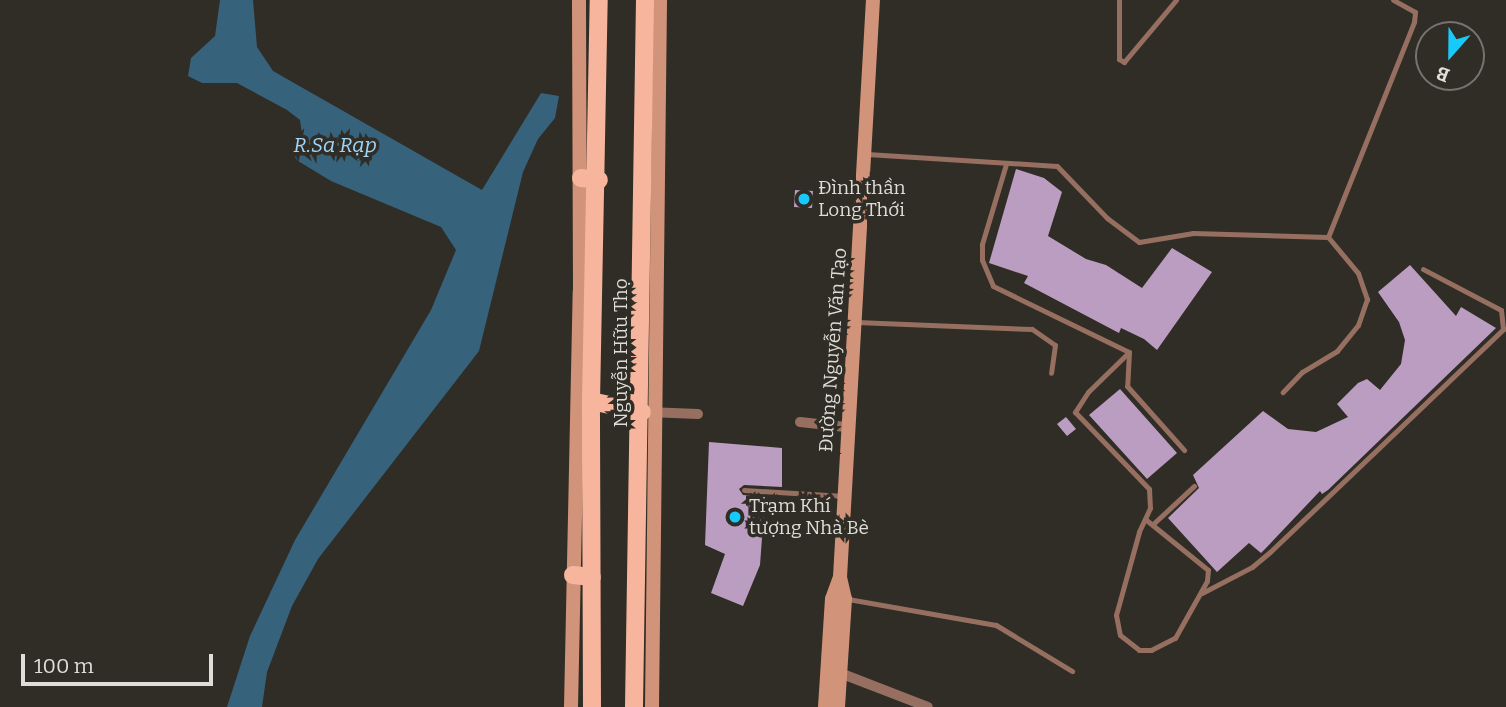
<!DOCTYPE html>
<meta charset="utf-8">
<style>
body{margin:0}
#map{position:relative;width:1506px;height:707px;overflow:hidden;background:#2f2d25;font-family:Bitter,serif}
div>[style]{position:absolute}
.water>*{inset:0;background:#37627c}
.building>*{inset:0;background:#bb9dc2}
.service>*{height:5px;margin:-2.5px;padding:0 2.5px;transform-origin:2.5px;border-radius:2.5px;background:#966f60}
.minor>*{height:10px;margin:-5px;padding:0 5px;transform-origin:5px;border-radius:5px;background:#966f60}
.secondary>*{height:14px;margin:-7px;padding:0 7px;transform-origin:7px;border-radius:7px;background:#d2937b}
.primary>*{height:18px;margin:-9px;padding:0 9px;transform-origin:9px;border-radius:9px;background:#f6b59c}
.dots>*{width:19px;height:19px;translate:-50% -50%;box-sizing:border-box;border:4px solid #2f2d25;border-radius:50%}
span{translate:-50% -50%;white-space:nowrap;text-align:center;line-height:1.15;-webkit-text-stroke:7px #2f2d25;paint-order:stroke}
.poi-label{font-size:19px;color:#dfddd8}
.left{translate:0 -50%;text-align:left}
.street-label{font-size:19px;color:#dfddd8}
.water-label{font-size:21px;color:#9fd5f9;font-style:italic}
.north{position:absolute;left:1415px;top:21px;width:70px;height:70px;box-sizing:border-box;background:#2f2d25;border:2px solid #75736d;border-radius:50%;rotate:201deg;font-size:19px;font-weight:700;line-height:28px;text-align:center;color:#dfddd8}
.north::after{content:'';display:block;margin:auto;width:24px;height:32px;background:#18cafc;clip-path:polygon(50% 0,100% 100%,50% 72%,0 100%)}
.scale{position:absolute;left:21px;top:654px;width:192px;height:32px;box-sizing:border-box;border:4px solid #dfddd8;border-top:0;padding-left:9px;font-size:21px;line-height:24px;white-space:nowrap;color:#dfddd8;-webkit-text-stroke:5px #2f2d25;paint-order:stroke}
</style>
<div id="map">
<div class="water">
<i style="clip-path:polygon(220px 0,253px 0,257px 47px,273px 71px,482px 190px,541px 93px,559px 96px,555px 118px,538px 139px,523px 172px,479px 351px,318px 559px,292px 606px,267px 672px,262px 707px,227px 707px,250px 636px,295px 540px,431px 310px,456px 250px,441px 227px,331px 181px,298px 161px,294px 156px,302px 134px,300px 120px,287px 110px,237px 83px,202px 83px,188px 76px,191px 58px,215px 36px)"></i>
</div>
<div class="building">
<i style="clip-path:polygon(1016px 169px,1044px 178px,1062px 192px,1048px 236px,1086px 259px,1106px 265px,1142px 288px,1172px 248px,1212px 272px,1157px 350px,1144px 339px,1121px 328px,1119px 333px,1024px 283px,1028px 276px,989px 263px)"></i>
<i style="clip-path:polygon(795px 190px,813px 191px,812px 208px,794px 207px)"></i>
<i style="clip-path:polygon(1410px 265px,1456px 316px,1461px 307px,1496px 328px,1328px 490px,1322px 494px,1320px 491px,1266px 548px,1261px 553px,1249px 543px,1217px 572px,1168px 518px,1199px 488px,1193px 475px,1263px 411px,1288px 429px,1316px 432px,1348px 417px,1337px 404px,1358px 383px,1367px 379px,1380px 390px,1401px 364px,1405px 340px,1399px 322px,1378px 292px)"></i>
<i style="clip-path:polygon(1120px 389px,1177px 453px,1147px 479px,1089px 415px)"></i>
<i style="clip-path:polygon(1066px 417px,1076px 429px,1067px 436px,1057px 424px)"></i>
<i style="clip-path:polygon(709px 442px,782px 448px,782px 487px,744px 485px,739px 489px,743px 495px,765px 497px,760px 565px,743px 606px,711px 593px,725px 554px,705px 545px)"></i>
</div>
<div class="service">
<i style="left:1119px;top:0;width:59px;rotate:90deg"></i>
<i style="left:1119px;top:59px;width:6px;rotate:31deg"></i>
<i style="left:1124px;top:62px;width:81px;rotate:-50deg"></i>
<i style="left:867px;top:154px;width:190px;rotate:3.6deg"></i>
<i style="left:1057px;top:166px;width:72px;rotate:46.1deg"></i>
<i style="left:1107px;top:218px;width:40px;rotate:37deg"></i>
<i style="left:1139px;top:242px;width:55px;rotate:-9.5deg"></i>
<i style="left:1193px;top:233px;width:135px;rotate:1.7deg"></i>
<i style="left:1328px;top:237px;width:47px;rotate:50.2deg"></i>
<i style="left:1358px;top:273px;width:28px;rotate:71deg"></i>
<i style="left:1367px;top:299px;width:28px;rotate:109deg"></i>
<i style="left:1358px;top:325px;width:33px;rotate:129deg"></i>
<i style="left:1337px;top:351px;width:41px;rotate:149deg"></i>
<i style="left:1302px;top:372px;width:28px;rotate:134deg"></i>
<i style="left:1006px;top:164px;width:84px;rotate:106.7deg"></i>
<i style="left:982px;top:244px;width:16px;rotate:90deg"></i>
<i style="left:982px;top:260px;width:28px;rotate:67deg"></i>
<i style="left:993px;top:286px;width:151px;rotate:25.9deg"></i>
<i style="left:1129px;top:352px;width:34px;rotate:93deg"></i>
<i style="left:1127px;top:386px;width:86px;rotate:48.3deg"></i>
<i style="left:1328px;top:237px;width:232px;rotate:-68.2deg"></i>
<i style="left:1414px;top:22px;width:10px;rotate:-84deg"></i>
<i style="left:1415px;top:12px;width:25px;rotate:-151deg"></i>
<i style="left:856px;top:322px;width:176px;rotate:2.3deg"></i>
<i style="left:1032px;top:329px;width:28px;rotate:35deg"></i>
<i style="left:1055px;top:345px;width:28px;rotate:98deg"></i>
<i style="left:1129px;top:352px;width:57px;rotate:135.7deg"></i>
<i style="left:1088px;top:392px;width:24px;rotate:123deg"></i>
<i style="left:1075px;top:412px;width:107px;rotate:46.1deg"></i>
<i style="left:1149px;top:489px;width:19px;rotate:87deg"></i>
<i style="left:1150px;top:508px;width:26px;rotate:115deg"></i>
<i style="left:1139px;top:532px;width:86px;rotate:105.5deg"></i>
<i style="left:1116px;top:615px;width:20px;rotate:79deg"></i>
<i style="left:1120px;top:635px;width:24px;rotate:38deg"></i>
<i style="left:1139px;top:650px;width:12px"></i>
<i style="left:1151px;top:650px;width:27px;rotate:-27deg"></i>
<i style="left:1175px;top:638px;width:65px;rotate:-60.7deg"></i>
<i style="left:1207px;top:581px;width:11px;rotate:-85deg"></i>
<i style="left:1208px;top:570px;width:81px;rotate:-141deg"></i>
<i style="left:744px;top:490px;width:100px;rotate:3.4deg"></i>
<i style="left:1153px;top:524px;width:56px;rotate:-42.8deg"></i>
<i style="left:1202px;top:593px;width:56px;rotate:-27.5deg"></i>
<i style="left:1252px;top:567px;width:23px;rotate:-40deg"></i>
<i style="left:1270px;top:552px;width:323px;rotate:-43.7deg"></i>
<i style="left:1503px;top:329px;width:19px;rotate:-96deg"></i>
<i style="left:1501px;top:310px;width:88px;rotate:-152.3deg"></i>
<i style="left:848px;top:599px;width:150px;rotate:10deg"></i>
<i style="left:996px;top:625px;width:89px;rotate:31.2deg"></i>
</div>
<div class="minor">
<i style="left:648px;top:412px;width:50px;rotate:2.3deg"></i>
<i style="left:800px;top:422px;width:46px;rotate:6.2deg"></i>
<i style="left:840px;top:673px;width:94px;rotate:21.1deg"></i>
</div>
<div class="secondary">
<i style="left:571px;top:707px;width:416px;rotate:-88.8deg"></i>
<i style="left:580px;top:291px;width:291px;rotate:-90.2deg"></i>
<i style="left:652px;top:707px;width:707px;rotate:-89.35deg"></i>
<i style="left:825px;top:707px;width:108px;rotate:-86.3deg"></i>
<i style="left:832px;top:599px;width:23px;rotate:-70deg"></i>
<i style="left:840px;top:577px;width:578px;rotate:-86.73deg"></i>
<i style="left:838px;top:707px;width:108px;rotate:-86.3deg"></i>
<i style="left:845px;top:599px;width:22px;rotate:-103deg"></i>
</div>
<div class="primary">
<i style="left:581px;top:178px;width:18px;rotate:6deg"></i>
<i style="left:591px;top:401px;width:52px;rotate:12.2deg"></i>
<i style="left:573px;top:575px;width:19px;rotate:6deg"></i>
<i style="left:592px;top:707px;width:306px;rotate:-90.2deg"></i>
<i style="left:591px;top:401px;width:401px;rotate:-88.9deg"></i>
<i style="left:634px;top:707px;width:707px;rotate:-89.11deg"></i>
</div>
<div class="dots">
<i style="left:804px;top:199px;background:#18cafc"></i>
<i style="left:735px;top:517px;background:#18cafc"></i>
</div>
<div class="poi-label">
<span class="left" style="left:818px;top:199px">Đình thần<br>Long Thới</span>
<span class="left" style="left:749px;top:517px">Trạm Khí<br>tượng Nhà Bè</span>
</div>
<div class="street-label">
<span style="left:833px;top:350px;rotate:-86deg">Đường Nguyễn Văn Tạo</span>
<span style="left:621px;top:353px;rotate:-90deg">Nguyễn Hữu Thọ</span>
</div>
<div class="water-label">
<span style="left:335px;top:145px">R.Sa Rạp</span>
</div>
<div class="north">B</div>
<div class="scale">100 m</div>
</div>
